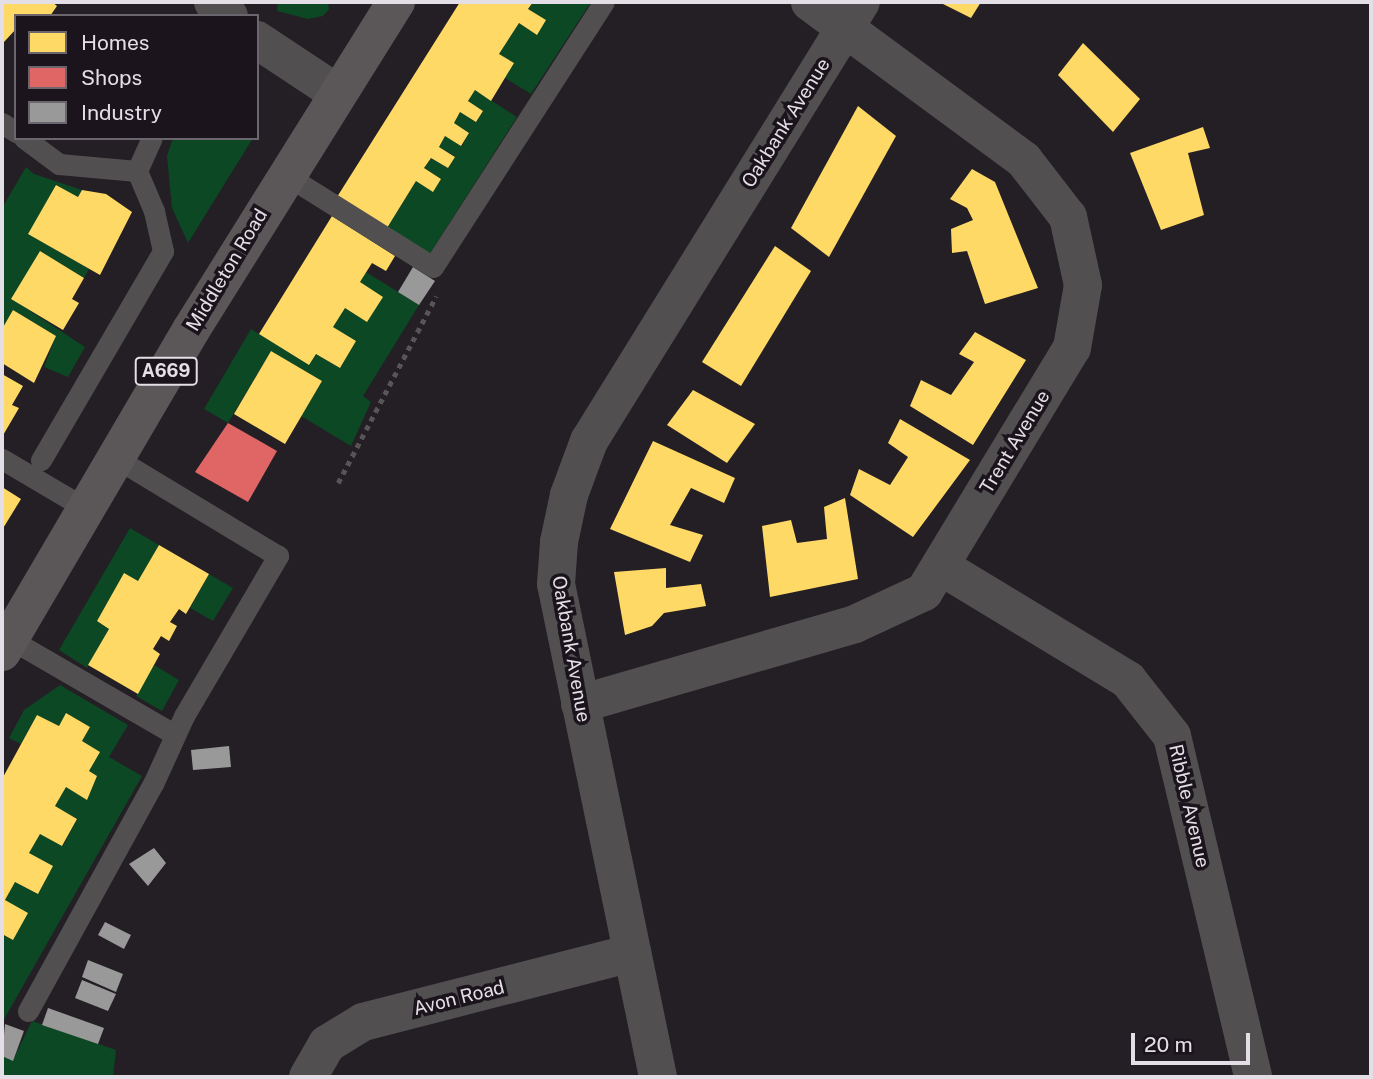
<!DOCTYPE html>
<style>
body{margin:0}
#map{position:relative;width:1373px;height:1079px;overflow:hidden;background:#231f25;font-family:"Public Sans",sans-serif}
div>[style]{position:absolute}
.green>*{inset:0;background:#0b4823}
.homes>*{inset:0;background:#ffd966}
.shops>*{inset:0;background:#e06666}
.industry>*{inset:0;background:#999}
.path>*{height:4.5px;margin-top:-2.25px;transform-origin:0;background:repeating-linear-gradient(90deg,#585557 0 5px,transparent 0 10px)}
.service>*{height:21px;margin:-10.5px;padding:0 10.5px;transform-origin:10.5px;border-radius:10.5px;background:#524f51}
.minor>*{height:38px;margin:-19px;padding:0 19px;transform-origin:19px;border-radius:19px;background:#524f51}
.primary>*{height:38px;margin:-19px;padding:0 19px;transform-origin:19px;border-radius:19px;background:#5b5759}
span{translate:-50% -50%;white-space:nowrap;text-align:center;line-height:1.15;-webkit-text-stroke:7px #1b141d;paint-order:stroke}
.shield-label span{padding:2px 5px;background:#1b141d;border:2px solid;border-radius:5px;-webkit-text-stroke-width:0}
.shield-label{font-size:18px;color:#e4dfe6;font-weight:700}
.street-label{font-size:19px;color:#e4dfe6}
.frame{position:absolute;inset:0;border:4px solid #e4dfe6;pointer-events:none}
.legend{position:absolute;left:14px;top:14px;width:245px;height:126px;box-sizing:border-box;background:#1b141d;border:2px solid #6b656d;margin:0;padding:9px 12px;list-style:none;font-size:21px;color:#e4dfe6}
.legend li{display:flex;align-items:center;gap:14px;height:35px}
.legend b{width:35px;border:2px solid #6b656d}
.scale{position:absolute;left:1131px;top:1033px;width:119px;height:32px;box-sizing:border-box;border:4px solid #e4dfe6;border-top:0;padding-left:9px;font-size:21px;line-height:24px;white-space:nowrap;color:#e4dfe6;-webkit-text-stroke:5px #1b141d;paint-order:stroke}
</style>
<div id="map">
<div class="green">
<i style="clip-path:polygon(278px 2px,328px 2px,329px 9px,323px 16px,308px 19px,277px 11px)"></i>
<i style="clip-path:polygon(533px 2px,591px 2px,531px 94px,505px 78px,514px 63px,499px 54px,519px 23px,536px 34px,546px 20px,528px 9px)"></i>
<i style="clip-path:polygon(475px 90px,517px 117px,429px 255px,387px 228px,416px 181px,441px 179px,424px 168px,431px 158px,448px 168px,455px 156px,439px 147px,445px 136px,462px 146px,469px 133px,454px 123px,460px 112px,476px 122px,483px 111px,468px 101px)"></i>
<i style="clip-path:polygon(173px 138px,253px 138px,188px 243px,172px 208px,167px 156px)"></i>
<i style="clip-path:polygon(26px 167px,34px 174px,82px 190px,78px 197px,56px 185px,29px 234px,89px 269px,84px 278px,40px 251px,12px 299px,85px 347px,68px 377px,44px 367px,56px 336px,13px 310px,2px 329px,2px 208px)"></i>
<i style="clip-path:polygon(366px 272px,419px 305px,363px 396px,371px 402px,351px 446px,301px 416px,322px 381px,271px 351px,228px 423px,204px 409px,251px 329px,309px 365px,316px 354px,340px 368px,356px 341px,333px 327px,339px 317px,345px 308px,367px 321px,382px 297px,360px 282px)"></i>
<i style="clip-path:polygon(130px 528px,159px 545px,138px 581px,124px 574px,97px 621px,109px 629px,87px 668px,59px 650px)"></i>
<i style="clip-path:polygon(209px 574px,233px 588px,213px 621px,190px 608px)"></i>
<i style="clip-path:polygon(154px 665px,179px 680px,162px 711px,136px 696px)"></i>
<i style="clip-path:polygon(60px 685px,128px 725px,109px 757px,142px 776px,2px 1023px,2px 1034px,2px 934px,13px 940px,5px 900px,15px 882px,38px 894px,52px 866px,29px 853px,40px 834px,63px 846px,77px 819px,55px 806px,66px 787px,87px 799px,97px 776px,89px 771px,99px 752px,82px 741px,90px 727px,66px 713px,59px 726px,37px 715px,21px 744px,9px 738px,24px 710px)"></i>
<i style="clip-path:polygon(32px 1021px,116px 1050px,113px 1077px,2px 1077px,2px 1056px,13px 1060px)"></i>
</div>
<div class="homes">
<i style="clip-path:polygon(2px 2px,52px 2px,57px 6px,50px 16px,16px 16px,16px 29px,4px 42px)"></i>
<i style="clip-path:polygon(460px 2px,533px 2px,528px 9px,546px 20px,537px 35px,519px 23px,499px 54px,514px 63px,491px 101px,475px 90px,468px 101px,483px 111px,476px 122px,460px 112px,454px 123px,469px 133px,461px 146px,445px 136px,439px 147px,455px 157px,448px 168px,431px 158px,424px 168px,441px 179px,433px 192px,416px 181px,387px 228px,337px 197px)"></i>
<i style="clip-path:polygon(939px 2px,981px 2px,971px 18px)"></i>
<i style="clip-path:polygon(1083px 43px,1140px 99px,1113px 132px,1058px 75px)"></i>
<i style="clip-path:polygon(858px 106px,896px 136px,829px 257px,791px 228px)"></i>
<i style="clip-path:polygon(1203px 127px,1210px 148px,1188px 153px,1204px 215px,1161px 230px,1130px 153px)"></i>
<i style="clip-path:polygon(972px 169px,995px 182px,1038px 288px,985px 304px,967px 251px,952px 253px,951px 229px,973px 220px,967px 208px,950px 199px)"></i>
<i style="clip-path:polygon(56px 185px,78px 197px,82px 190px,106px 194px,132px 212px,100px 275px,28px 234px)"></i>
<i style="clip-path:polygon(332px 216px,395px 256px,386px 271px,372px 263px,360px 282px,383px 297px,367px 322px,345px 308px,333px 327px,356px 341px,340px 368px,316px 354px,309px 365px,259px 334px)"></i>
<i style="clip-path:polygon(775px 246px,811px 271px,741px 386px,702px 362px)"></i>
<i style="clip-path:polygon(40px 251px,84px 278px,72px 299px,79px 303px,63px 330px,11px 299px)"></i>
<i style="clip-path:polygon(13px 310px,56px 336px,34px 383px,2px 363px,2px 329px)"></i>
<i style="clip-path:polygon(975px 332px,1026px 360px,973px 445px,910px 406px,921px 380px,951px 395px,974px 362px,959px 354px)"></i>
<i style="clip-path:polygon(271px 351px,322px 381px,285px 444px,234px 414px)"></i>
<i style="clip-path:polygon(2px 374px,23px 386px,12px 405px,19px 408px,2px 437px)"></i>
<i style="clip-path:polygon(693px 390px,755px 424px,727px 463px,667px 425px)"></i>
<i style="clip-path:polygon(900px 419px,970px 460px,913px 537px,850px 495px,859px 469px,890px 485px,908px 457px,888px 443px)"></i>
<i style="clip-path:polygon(653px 441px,735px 478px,724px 503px,691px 488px,670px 525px,703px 535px,690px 562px,610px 529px)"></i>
<i style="clip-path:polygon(2px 487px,21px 499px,2px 530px)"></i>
<i style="clip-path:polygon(845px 498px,858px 579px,770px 597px,762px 526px,791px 520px,797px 543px,827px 539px,824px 507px)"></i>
<i style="clip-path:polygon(159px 545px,209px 574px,186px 614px,179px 609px,170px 622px,177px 626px,169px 641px,161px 636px,153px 649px,160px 654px,138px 694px,88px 665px,109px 629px,97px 621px,124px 573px,138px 581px)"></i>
<i style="clip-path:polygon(666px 568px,666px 588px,701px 584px,706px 606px,664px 613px,652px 626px,625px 635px,614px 572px)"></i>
<i style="clip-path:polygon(66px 713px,90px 727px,82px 741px,100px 752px,89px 771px,97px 776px,87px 800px,66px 787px,55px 806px,77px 819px,62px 846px,40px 834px,29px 853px,53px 866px,38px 894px,15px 882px,5px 900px,28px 913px,13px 940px,2px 934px,2px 779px,37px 715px,59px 726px)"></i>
</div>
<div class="shops">
<i style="clip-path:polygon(228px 423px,277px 451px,248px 502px,195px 472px)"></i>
</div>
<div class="industry">
<i style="clip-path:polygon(413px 267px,435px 281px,419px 305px,398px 292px)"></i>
<i style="clip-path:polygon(229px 746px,231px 767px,193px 770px,191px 750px)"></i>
<i style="clip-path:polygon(154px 848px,166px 863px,148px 886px,129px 864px)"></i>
<i style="clip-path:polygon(105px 922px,131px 935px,124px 949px,98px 935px)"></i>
<i style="clip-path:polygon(88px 960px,123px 974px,116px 992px,82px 977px)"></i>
<i style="clip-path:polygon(82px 980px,116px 994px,108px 1011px,75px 998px)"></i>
<i style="clip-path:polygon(48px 1008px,104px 1028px,98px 1044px,42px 1025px)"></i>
<i style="clip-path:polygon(5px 1024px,24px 1031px,13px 1061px,2px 1056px)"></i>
</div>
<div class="path">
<i style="left:338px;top:483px;width:211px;rotate:-62.3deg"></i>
</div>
<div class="service">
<i style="left:2px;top:123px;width:17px;rotate:33deg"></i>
<i style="left:24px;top:138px;width:44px;rotate:36.6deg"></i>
<i style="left:59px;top:164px;width:78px;rotate:5.1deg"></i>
<i style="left:286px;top:175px;width:173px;rotate:32deg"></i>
<i style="left:433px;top:267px;width:315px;rotate:-57.2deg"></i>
<i style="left:2px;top:459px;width:96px;rotate:30.6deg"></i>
<i style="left:41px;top:460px;width:242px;rotate:-59.7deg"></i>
<i style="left:163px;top:251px;width:41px;rotate:-102.7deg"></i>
<i style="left:154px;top:211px;width:43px;rotate:-113deg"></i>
<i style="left:137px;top:171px;width:36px;rotate:-66deg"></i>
<i style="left:10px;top:639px;width:190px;rotate:30.1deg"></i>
<i style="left:28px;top:1011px;width:259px;rotate:-61.2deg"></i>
<i style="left:153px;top:784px;width:75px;rotate:-65.5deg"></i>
<i style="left:184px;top:716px;width:186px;rotate:-59.6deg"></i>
<i style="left:278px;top:556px;width:192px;rotate:-148.9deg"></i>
</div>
<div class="minor">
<i style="left:213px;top:2px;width:21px;rotate:41deg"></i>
<i style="left:257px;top:40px;width:96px;rotate:33.5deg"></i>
<i style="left:940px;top:566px;width:220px;rotate:31.2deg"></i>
<i style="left:1128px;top:680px;width:71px;rotate:51.8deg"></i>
<i style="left:1172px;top:736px;width:350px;rotate:76.6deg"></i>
<i style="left:580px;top:704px;width:286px;rotate:-16.2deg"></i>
<i style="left:855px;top:624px;width:76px;rotate:-24.9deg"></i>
<i style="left:924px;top:592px;width:285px;rotate:-58.8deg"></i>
<i style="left:1072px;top:348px;width:64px;rotate:-80.1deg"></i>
<i style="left:1083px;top:285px;width:70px;rotate:-102.4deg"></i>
<i style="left:1068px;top:217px;width:72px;rotate:-127.7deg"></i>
<i style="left:1024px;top:160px;width:266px;rotate:-143.6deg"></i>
<i style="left:308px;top:1077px;width:38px;rotate:-60deg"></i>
<i style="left:327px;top:1044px;width:42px;rotate:-31.4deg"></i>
<i style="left:363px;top:1022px;width:278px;rotate:-14.4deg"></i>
<i style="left:658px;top:1077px;width:503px;rotate:-101.69deg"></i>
<i style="left:556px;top:584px;width:42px;rotate:-85.9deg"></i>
<i style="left:559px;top:542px;width:48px;rotate:-78deg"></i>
<i style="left:569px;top:495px;width:58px;rotate:-69.7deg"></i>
<i style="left:589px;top:441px;width:516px;rotate:-58.22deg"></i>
</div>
<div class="primary">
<i style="left:2px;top:652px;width:373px;rotate:-59.6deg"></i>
<i style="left:191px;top:330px;width:387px;rotate:-58deg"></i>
</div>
<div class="shield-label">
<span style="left:166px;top:371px">A669</span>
</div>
<div class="street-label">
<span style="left:786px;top:123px;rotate:-58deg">Oakbank Avenue</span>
<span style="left:227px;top:270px;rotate:-59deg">Middleton Road</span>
<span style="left:1015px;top:442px;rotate:-59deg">Trent Avenue</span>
<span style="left:571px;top:649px;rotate:80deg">Oakbank Avenue</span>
<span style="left:1189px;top:806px;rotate:77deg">Ribble Avenue</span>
<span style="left:459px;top:998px;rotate:-14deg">Avon Road</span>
</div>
<div class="frame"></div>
<ul class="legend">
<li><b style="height:19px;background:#ffd966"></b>Homes</li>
<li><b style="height:19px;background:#e06666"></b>Shops</li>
<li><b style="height:19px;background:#999"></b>Industry</li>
</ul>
<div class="scale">20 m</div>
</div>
